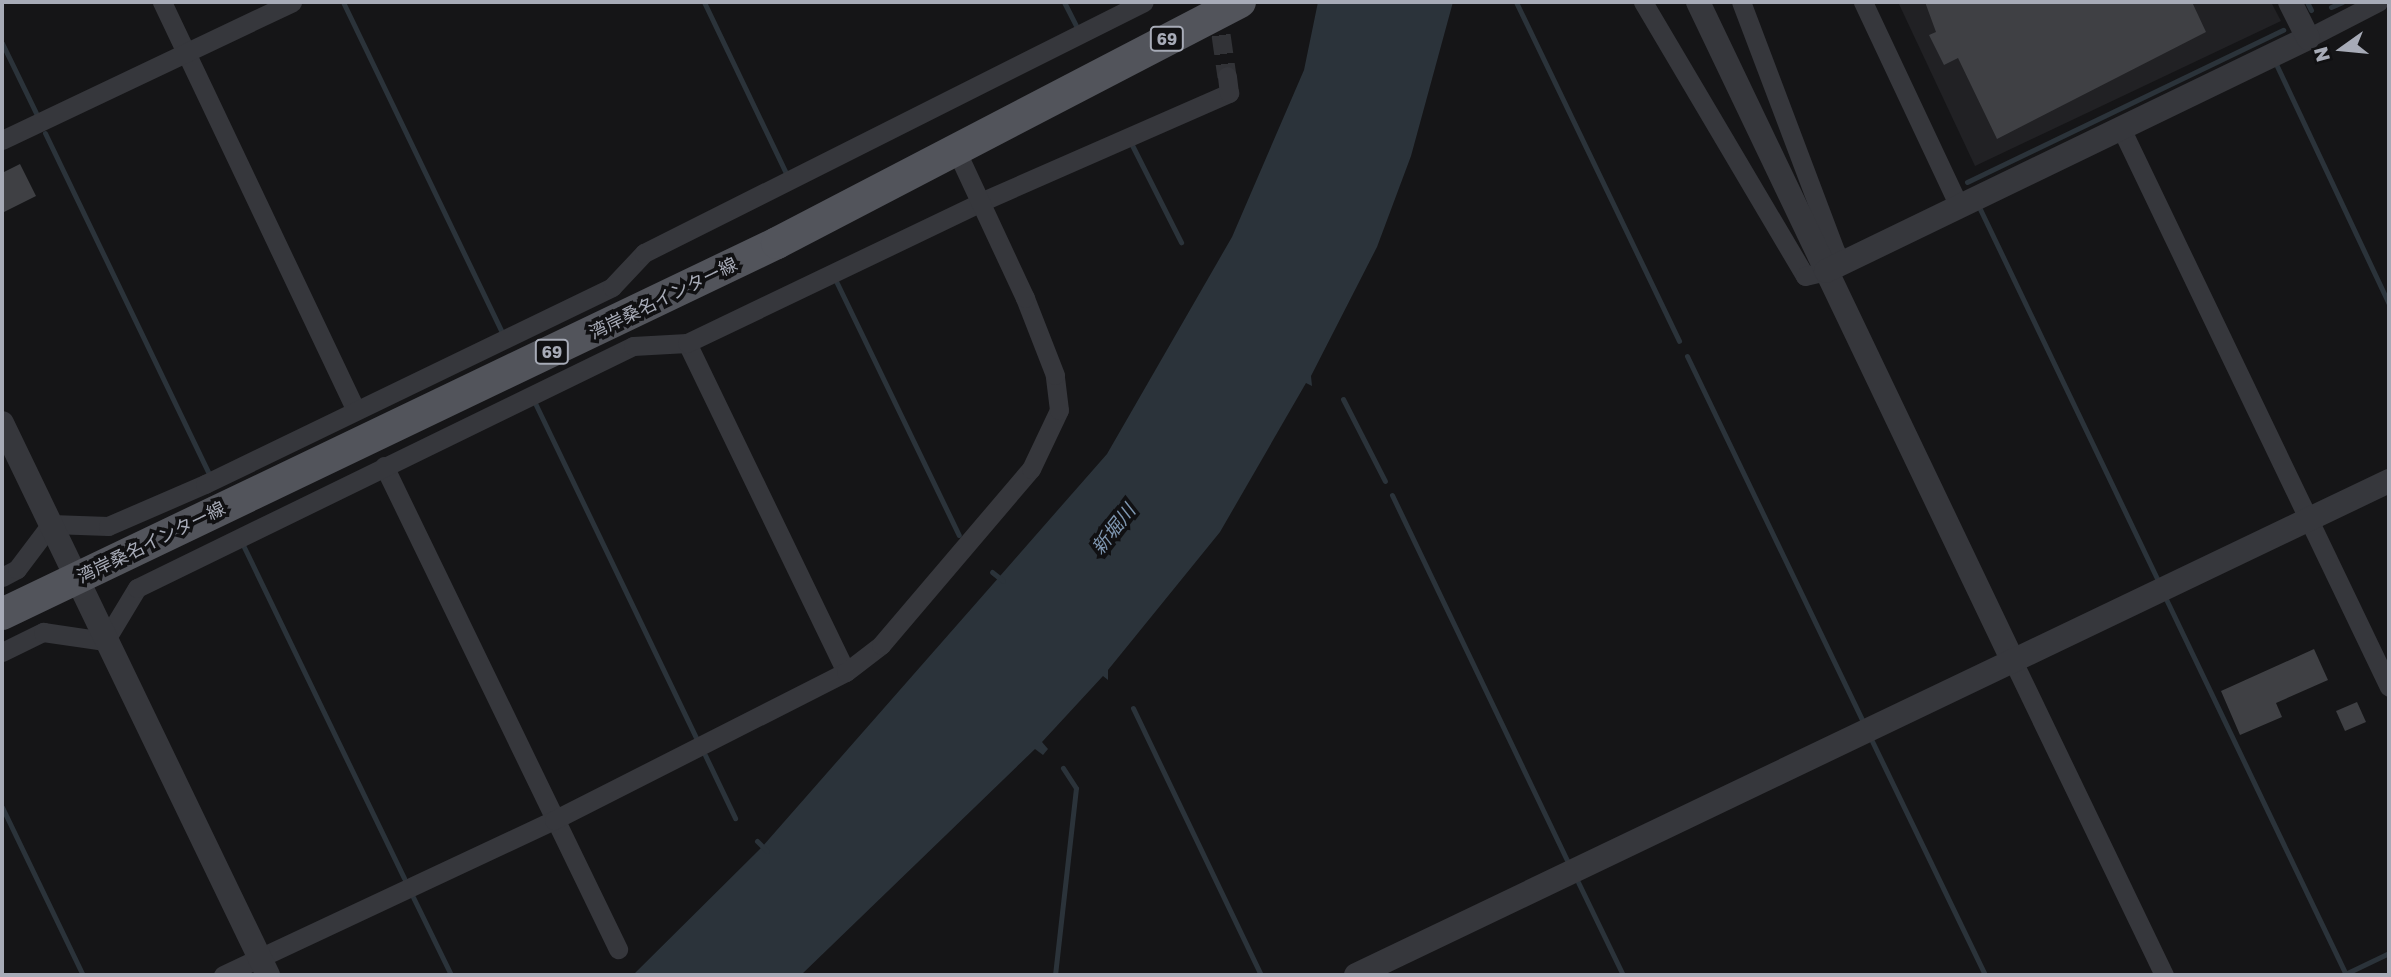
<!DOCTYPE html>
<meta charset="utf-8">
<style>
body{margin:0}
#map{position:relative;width:2391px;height:977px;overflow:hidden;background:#151517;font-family:"Golos Text","Noto Sans JP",sans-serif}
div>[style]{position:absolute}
.built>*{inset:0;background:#212124}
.water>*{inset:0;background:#2b333a}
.stream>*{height:5px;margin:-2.5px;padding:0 2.5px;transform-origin:2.5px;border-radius:2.5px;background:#2b333a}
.building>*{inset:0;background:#3f4044}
.minor-tunnel>*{height:19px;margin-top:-9.5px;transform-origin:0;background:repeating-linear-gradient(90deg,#323337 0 19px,transparent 0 29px)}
.minor>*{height:19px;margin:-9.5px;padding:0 9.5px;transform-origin:9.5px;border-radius:9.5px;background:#36373c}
.tertiary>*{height:24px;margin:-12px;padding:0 12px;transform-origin:12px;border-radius:12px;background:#36373c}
.primary>*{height:32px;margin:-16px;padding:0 16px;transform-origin:16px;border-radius:16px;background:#52545b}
span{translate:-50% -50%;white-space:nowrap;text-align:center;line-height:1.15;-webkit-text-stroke:7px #101012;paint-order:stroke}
.shield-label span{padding:2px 5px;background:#101012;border:2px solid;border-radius:5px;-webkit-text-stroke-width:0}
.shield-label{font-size:16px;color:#a7abb7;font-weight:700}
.street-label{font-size:18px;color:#a7abb7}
.water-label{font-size:19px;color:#7f97b1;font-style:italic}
.frame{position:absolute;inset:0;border:4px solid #a7abb7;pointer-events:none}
.north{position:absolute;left:2307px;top:14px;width:70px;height:70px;-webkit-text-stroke:5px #101012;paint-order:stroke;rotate:255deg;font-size:19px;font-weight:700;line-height:28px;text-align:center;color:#a7abb7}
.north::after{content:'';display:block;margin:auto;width:24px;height:32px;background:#a7abb7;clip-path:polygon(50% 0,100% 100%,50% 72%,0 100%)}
</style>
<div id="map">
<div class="built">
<i style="clip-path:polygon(1898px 2px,2271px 2px,2281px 21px,1975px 166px)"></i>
</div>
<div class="water">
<i style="clip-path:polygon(1318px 2px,1453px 2px,1411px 156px,1377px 247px,1311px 376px,1312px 386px,1306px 383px,1220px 532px,1108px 670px,1108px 680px,1103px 676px,1042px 742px,1048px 749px,1043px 755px,1035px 749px,801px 975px,633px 975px,762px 847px,1107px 454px,1232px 237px,1304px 70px)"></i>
</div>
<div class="stream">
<i style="left:343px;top:2px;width:367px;rotate:64.3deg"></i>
<i style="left:704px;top:2px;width:192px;rotate:64.4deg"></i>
<i style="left:1064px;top:2px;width:29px;rotate:63deg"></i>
<i style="left:1516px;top:2px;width:376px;rotate:64.3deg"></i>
<i style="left:2307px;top:2px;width:9px;rotate:63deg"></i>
<i style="left:2331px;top:7px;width:12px;rotate:-24deg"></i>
<i style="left:2px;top:43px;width:78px;rotate:64.1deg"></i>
<i style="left:2276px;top:64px;width:265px;rotate:64.8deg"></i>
<i style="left:45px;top:133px;width:376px;rotate:64.3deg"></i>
<i style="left:1132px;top:145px;width:109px;rotate:63.2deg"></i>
<i style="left:1967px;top:182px;width:351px;rotate:-25.7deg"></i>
<i style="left:1980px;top:209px;width:410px;rotate:64.4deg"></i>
<i style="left:836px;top:281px;width:282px;rotate:64.2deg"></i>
<i style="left:1687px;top:356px;width:403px;rotate:64.3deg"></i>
<i style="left:1343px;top:399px;width:92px;rotate:62.9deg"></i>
<i style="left:535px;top:403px;width:371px;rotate:64.3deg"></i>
<i style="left:1392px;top:495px;width:405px;rotate:64.4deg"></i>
<i style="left:243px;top:545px;width:370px;rotate:64.2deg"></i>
<i style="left:992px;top:572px;width:14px;rotate:39deg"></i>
<i style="left:2166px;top:599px;width:416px;rotate:64.4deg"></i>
<i style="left:1133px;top:708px;width:296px;rotate:64.4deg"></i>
<i style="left:1872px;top:741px;width:260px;rotate:64.2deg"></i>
<i style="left:705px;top:755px;width:70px;rotate:64.5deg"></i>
<i style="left:2px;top:807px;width:187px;rotate:64.3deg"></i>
<i style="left:757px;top:841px;width:14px;rotate:45deg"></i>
<i style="left:1578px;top:882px;width:103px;rotate:64.2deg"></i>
<i style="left:413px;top:897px;width:87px;rotate:64deg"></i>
<i style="left:1055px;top:975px;width:188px;rotate:-83.6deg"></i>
<i style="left:1076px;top:788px;width:24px;rotate:-123deg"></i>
<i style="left:2343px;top:975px;width:51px;rotate:-25.6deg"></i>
</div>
<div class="building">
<i style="clip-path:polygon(1925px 2px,2192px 2px,2206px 32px,1997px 139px,1958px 58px,1944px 65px,1929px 35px,1936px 32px)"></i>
<i style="clip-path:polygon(20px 164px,36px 196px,2px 213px,2px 173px)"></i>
<i style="clip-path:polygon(2314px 649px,2328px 680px,2276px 703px,2282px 717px,2240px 735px,2221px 691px)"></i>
<i style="clip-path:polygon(2357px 702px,2366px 722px,2345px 731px,2336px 711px)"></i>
</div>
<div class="minor-tunnel">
<i style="left:1217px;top:6px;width:71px;rotate:81.9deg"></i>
</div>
<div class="minor">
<i style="left:162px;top:2px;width:452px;rotate:64.6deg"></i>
<i style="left:1643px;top:2px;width:318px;rotate:59.4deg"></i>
<i style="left:1805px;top:276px;width:22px;rotate:-13deg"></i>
<i style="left:1826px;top:271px;width:21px;rotate:-61deg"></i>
<i style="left:1836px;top:253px;width:268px;rotate:-110.7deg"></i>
<i style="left:1863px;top:2px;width:225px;rotate:64.8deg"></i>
<i style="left:2308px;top:38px;width:79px;rotate:-27.2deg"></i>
<i style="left:2120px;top:126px;width:622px;rotate:64.38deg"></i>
<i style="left:2px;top:140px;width:321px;rotate:-25.4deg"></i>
<i style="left:687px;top:343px;width:365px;rotate:64.2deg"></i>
<i style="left:384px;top:466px;width:537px;rotate:64.15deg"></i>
<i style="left:2px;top:577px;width:17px;rotate:-28deg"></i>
<i style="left:17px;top:569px;width:56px;rotate:-52.9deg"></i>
<i style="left:51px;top:524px;width:57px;rotate:2deg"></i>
<i style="left:108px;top:526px;width:106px;rotate:-23.4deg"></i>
<i style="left:205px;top:484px;width:452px;rotate:-25.8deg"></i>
<i style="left:612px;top:287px;width:47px;rotate:-46.7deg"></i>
<i style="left:644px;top:253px;width:559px;rotate:-26.66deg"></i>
<i style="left:2px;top:652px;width:46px;rotate:-26deg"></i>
<i style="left:43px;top:632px;width:63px;rotate:8.3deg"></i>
<i style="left:105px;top:641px;width:62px;rotate:-58.9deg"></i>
<i style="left:137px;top:588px;width:552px;rotate:-26.01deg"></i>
<i style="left:633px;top:346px;width:54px;rotate:-3.2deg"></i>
<i style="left:687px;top:343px;width:328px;rotate:-25.6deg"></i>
<i style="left:983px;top:201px;width:269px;rotate:-23.7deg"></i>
<i style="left:1229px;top:93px;width:17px;rotate:-97deg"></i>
<i style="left:2012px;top:659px;width:351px;rotate:64.3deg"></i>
<i style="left:223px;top:975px;width:365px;rotate:-25.1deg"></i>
<i style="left:554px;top:820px;width:327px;rotate:-26.9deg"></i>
<i style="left:846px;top:672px;width:44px;rotate:-37.6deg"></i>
<i style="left:881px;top:645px;width:231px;rotate:-49.6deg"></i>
<i style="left:1031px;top:469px;width:65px;rotate:-64.6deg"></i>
<i style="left:1059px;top:410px;width:35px;rotate:-97deg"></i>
<i style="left:1055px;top:375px;width:83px;rotate:-111.3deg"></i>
<i style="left:1025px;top:298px;width:161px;rotate:-115deg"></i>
</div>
<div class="tertiary">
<i style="left:1698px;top:2px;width:728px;rotate:64.46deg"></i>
<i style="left:1826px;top:271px;width:535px;rotate:-25.8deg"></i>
<i style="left:2308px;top:38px;width:40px;rotate:-116.6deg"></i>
<i style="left:2px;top:423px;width:613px;rotate:64.27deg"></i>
<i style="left:1356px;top:975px;width:1145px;rotate:-25.56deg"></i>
</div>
<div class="primary">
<i style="left:2px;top:614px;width:859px;rotate:-25.58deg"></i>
<i style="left:777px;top:243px;width:522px;rotate:-27.5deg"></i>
</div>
<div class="shield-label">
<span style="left:1167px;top:39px">69</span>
<span style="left:552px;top:352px">69</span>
</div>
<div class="street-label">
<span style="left:663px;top:298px;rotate:-26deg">湾岸桑名インター線</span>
<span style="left:151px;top:542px;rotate:-26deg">湾岸桑名インター線</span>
</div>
<div class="water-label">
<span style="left:1113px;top:529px;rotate:-52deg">新堀川</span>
</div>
<div class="frame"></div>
<div class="north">N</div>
</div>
